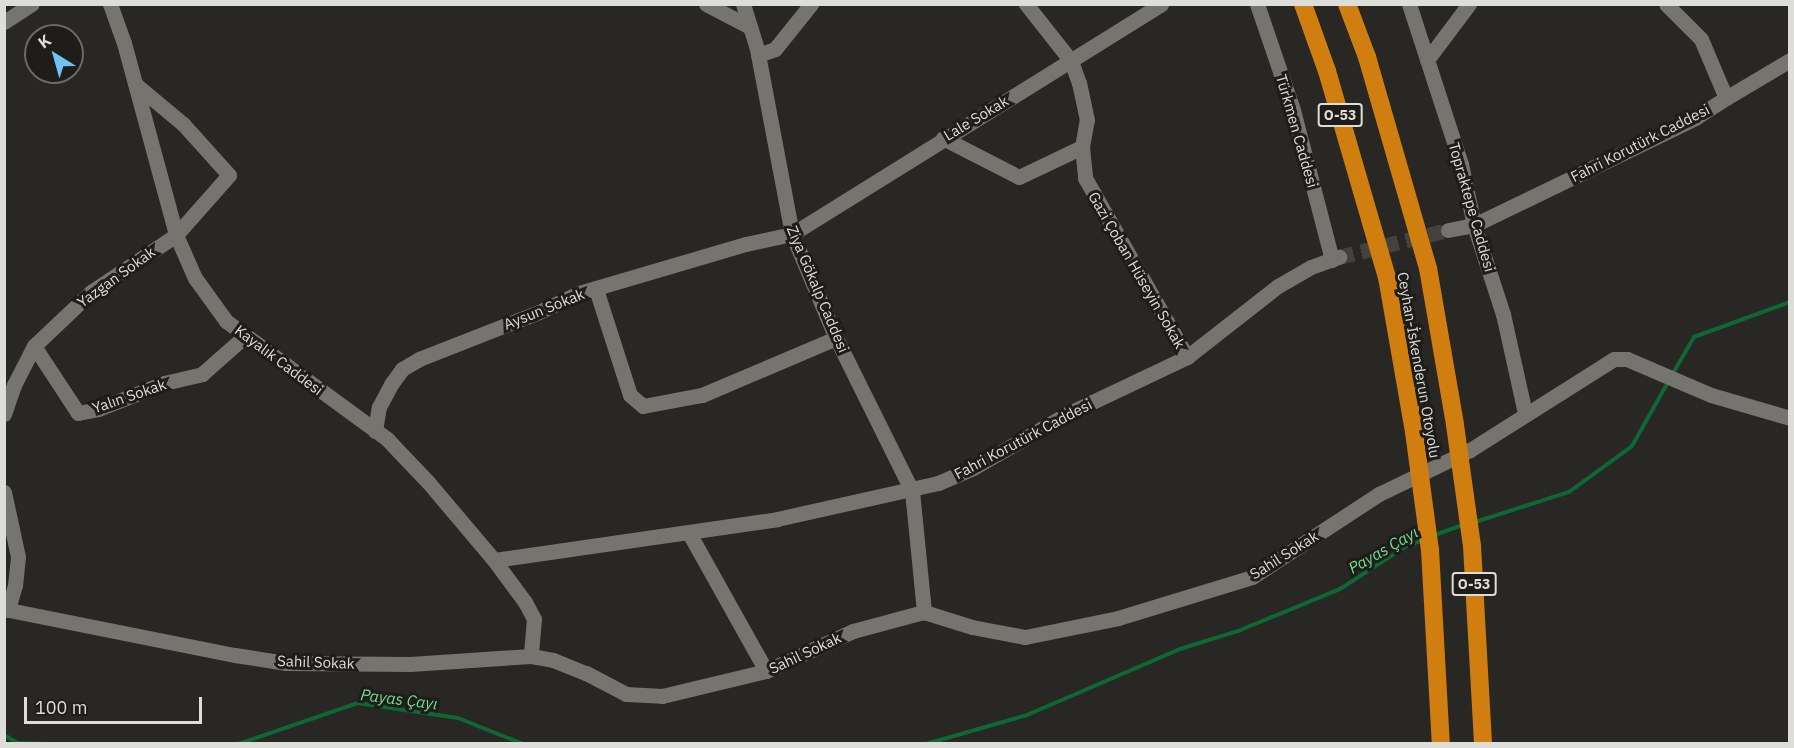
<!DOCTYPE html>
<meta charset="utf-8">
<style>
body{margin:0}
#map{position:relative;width:1794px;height:748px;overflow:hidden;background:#282723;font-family:"IBM Plex Sans",sans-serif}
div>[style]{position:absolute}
.stream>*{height:4px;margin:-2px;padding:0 2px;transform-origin:2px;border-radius:2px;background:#0e6833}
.minor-tunnel>*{height:15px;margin-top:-7.5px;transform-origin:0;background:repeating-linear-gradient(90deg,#43423e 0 15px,transparent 0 23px)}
.minor>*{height:15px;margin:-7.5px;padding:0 7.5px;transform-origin:7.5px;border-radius:7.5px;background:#75746f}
.highway>*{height:18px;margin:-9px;padding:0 9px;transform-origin:9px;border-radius:9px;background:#d07e0f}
span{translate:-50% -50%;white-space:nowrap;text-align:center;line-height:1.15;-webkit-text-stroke:6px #1e1d1a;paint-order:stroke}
.shield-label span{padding:2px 4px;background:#1e1d1a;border:2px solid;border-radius:4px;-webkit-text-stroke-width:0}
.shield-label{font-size:14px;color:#ddddda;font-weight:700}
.street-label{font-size:15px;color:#ddddda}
.water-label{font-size:16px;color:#73dd91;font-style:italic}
.frame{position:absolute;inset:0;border:6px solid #ddddda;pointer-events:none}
.north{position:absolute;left:24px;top:24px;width:60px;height:60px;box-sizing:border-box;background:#1e1d1a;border:2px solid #6a6a67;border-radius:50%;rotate:323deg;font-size:16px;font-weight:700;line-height:24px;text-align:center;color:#ddddda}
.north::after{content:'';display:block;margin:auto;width:21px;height:27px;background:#70c2f4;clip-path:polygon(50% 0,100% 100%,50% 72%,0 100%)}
.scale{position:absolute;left:24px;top:697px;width:178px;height:27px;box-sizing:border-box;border:3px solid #ddddda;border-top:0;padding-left:8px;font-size:18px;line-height:21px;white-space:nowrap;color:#ddddda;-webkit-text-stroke:4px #1e1d1a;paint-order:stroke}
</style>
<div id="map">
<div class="stream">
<i style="left:1672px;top:375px;width:44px;rotate:-59.9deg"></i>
<i style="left:1694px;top:337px;width:102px;rotate:-20deg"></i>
<i style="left:1475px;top:522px;width:99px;rotate:-17.7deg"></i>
<i style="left:1569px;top:492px;width:78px;rotate:-36.1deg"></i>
<i style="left:1632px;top:446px;width:73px;rotate:-60.6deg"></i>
<i style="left:1432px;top:536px;width:35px;rotate:-20deg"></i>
<i style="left:4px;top:735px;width:16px;rotate:30deg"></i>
<i style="left:18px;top:743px;width:31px;rotate:2deg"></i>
<i style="left:238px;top:744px;width:127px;rotate:-18.9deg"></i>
<i style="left:358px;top:703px;width:101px;rotate:8.5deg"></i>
<i style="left:458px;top:718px;width:70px;rotate:21.8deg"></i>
<i style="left:926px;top:744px;width:105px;rotate:-16deg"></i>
<i style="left:1027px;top:715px;width:167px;rotate:-23.3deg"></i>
<i style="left:1180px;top:649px;width:61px;rotate:-17.2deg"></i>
<i style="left:1238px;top:631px;width:110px;rotate:-22.4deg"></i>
<i style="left:1340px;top:589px;width:77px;rotate:-32.9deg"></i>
<i style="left:1405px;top:547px;width:19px;rotate:-21deg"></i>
</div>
<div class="minor-tunnel">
<i style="left:1339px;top:257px;width:112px;rotate:-13.9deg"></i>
</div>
<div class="minor">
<i style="left:110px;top:4px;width:41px;rotate:70.3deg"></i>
<i style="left:124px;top:43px;width:199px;rotate:74.8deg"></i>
<i style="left:176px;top:235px;width:47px;rotate:66.2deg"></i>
<i style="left:195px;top:278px;width:53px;rotate:54.2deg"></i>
<i style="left:226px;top:321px;width:200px;rotate:36.2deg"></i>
<i style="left:387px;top:439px;width:59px;rotate:46.4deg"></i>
<i style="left:428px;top:482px;width:102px;rotate:49.8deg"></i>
<i style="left:494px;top:560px;width:52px;rotate:53.6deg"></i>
<i style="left:525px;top:602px;width:19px;rotate:62deg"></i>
<i style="left:534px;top:619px;width:37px;rotate:95deg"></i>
<i style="left:706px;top:4px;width:50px;rotate:27.6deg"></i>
<i style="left:743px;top:4px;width:47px;rotate:72.7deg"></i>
<i style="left:757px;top:49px;width:188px;rotate:79.3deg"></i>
<i style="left:792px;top:234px;width:113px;rotate:67.1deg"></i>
<i style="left:836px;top:338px;width:171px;rotate:63.6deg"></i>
<i style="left:912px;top:491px;width:122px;rotate:84.3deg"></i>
<i style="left:1257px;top:4px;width:112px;rotate:71.2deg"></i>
<i style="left:1293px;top:110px;width:155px;rotate:75.4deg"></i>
<i style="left:1409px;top:4px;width:168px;rotate:72deg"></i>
<i style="left:1461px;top:164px;width:62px;rotate:78deg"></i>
<i style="left:1474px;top:225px;width:94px;rotate:72deg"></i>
<i style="left:1503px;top:314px;width:101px;rotate:77.5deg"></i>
<i style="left:4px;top:22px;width:33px;rotate:-33deg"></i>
<i style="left:758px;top:55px;width:18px;rotate:-19deg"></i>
<i style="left:775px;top:49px;width:58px;rotate:-51.3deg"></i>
<i style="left:1427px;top:60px;width:70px;rotate:-53.1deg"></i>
<i style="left:1726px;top:98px;width:74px;rotate:-30.7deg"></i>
<i style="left:943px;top:138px;width:85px;rotate:27.2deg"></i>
<i style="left:1019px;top:177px;width:70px;rotate:-25.5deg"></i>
<i style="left:1082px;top:147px;width:27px;rotate:-80deg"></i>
<i style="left:1087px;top:120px;width:38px;rotate:-102deg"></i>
<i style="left:1079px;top:83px;width:23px;rotate:-110deg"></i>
<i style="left:1071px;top:61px;width:73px;rotate:-128.3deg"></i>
<i style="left:1082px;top:147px;width:31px;rotate:84deg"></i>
<i style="left:1085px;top:178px;width:206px;rotate:60.3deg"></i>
<i style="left:1448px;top:230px;width:26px;rotate:-11deg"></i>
<i style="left:1474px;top:225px;width:246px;rotate:-25.8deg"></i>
<i style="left:1695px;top:118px;width:37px;rotate:-33deg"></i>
<i style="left:1726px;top:98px;width:64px;rotate:-113deg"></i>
<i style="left:1701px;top:39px;width:49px;rotate:-135deg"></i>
<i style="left:596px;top:289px;width:111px;rotate:72.2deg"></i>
<i style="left:630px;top:395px;width:17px;rotate:40deg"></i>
<i style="left:643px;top:406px;width:60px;rotate:-10.6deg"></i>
<i style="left:702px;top:395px;width:146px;rotate:-23deg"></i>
<i style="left:34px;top:346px;width:80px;rotate:56.7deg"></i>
<i style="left:78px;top:413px;width:20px;rotate:-11deg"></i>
<i style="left:98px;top:409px;width:71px;rotate:-21.5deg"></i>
<i style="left:164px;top:383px;width:39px;rotate:-13deg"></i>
<i style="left:202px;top:374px;width:56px;rotate:-41.4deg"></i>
<i style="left:4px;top:414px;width:31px;rotate:-71deg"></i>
<i style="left:14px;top:385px;width:44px;rotate:-62.9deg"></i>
<i style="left:34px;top:346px;width:79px;rotate:-43.5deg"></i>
<i style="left:91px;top:292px;width:102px;rotate:-33.8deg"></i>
<i style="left:176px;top:235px;width:80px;rotate:-48.5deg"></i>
<i style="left:229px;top:175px;width:69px;rotate:-132deg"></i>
<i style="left:183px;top:124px;width:62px;rotate:-140.2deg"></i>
<i style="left:375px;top:431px;width:24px;rotate:-81deg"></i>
<i style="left:379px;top:407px;width:27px;rotate:-62deg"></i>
<i style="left:392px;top:383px;width:17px;rotate:-54deg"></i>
<i style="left:402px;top:369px;width:20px;rotate:-30deg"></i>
<i style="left:419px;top:359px;width:129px;rotate:-21.4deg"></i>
<i style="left:539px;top:312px;width:44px;rotate:-25.4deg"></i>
<i style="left:579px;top:293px;width:174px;rotate:-16.4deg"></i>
<i style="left:746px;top:244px;width:47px;rotate:-12.3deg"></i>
<i style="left:792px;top:234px;width:435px;rotate:-31.9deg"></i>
<i style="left:4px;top:492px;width:66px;rotate:77.8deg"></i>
<i style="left:18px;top:557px;width:28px;rotate:96deg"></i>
<i style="left:15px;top:585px;width:26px;rotate:106deg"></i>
<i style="left:689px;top:533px;width:158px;rotate:60.8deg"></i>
<i style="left:494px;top:560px;width:286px;rotate:-8.2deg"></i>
<i style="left:777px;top:519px;width:165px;rotate:-12.6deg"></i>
<i style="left:938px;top:483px;width:38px;rotate:-23deg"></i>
<i style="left:973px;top:468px;width:108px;rotate:-29.9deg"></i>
<i style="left:1067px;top:414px;width:133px;rotate:-25.4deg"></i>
<i style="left:1187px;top:357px;width:115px;rotate:-38deg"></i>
<i style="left:1278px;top:286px;width:38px;rotate:-30deg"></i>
<i style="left:1311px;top:267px;width:30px;rotate:-20deg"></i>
<i style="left:4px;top:609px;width:236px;rotate:11.3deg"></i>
<i style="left:235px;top:655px;width:52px;rotate:8.9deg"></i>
<i style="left:286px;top:663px;width:124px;rotate:0.5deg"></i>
<i style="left:410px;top:664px;width:121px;rotate:-3.8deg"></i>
<i style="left:531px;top:656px;width:22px;rotate:10deg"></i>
<i style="left:553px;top:660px;width:35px;rotate:22deg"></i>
<i style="left:586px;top:673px;width:45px;rotate:27.7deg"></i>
<i style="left:626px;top:694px;width:36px;rotate:3deg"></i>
<i style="left:662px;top:696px;width:107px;rotate:-13.5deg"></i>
<i style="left:766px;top:671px;width:96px;rotate:-24.7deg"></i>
<i style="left:853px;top:631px;width:73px;rotate:-15deg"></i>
<i style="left:924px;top:612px;width:50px;rotate:17.4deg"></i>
<i style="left:972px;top:627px;width:54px;rotate:10.7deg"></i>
<i style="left:1025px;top:637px;width:95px;rotate:-11.5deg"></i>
<i style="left:1118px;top:618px;width:140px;rotate:-17deg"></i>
<i style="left:1252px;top:577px;width:152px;rotate:-33.2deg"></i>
<i style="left:1379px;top:494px;width:101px;rotate:-25.8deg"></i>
<i style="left:1470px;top:450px;width:170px;rotate:-32.3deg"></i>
<i style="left:1614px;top:359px;width:13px"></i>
<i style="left:1627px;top:359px;width:91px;rotate:23.2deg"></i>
<i style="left:1711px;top:395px;width:82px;rotate:16.2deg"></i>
</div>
<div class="highway">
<i style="left:1303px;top:4px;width:71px;rotate:70.3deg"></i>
<i style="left:1327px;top:71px;width:215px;rotate:73.8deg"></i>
<i style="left:1387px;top:277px;width:157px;rotate:80.1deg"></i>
<i style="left:1414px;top:432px;width:119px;rotate:82.3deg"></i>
<i style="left:1430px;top:550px;width:194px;rotate:86.8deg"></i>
<i style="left:1347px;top:4px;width:57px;rotate:69.3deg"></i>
<i style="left:1367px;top:57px;width:220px;rotate:73.9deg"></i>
<i style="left:1428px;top:268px;width:159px;rotate:80.2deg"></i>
<i style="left:1455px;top:425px;width:122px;rotate:82deg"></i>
<i style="left:1472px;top:546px;width:198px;rotate:86.8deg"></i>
</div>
<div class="shield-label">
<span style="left:1340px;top:115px">O-53</span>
<span style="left:1474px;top:584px">O-53</span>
</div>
<div class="street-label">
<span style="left:976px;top:118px;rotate:-31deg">Lale Sokak</span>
<span style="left:1297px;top:131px;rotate:74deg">Türkmen Caddesi</span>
<span style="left:1640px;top:143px;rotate:-27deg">Fahri Korutürk Caddesi</span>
<span style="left:1472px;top:207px;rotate:74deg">Topraktepe Caddesi</span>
<span style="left:1137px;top:270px;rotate:60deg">Gazi Çoban Hüseyin Sokak</span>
<span style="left:116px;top:277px;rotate:-36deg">Yazgan Sokak</span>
<span style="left:818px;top:289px;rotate:67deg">Ziya Gökalp Caddesi</span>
<span style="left:544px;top:309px;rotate:-22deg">Aysun Sokak</span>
<span style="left:279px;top:360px;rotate:37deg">Kayalık Caddesi</span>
<span style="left:1419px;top:365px;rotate:80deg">Ceyhan-İskenderun Otoyolu</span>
<span style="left:129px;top:396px;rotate:-19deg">Yalın Sokak</span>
<span style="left:1023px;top:439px;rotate:-28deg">Fahri Korutürk Caddesi</span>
<span style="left:1284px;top:555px;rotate:-32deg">Sahil Sokak</span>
<span style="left:805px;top:653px;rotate:-25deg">Sahil Sokak</span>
<span style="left:316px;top:662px;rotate:2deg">Sahil Sokak</span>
</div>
<div class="water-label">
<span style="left:1383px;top:550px;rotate:-30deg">Payas Çayı</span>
<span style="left:399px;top:699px;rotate:7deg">Payas Çayı</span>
</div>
<div class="frame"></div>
<div class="north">K</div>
<div class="scale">100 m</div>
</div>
